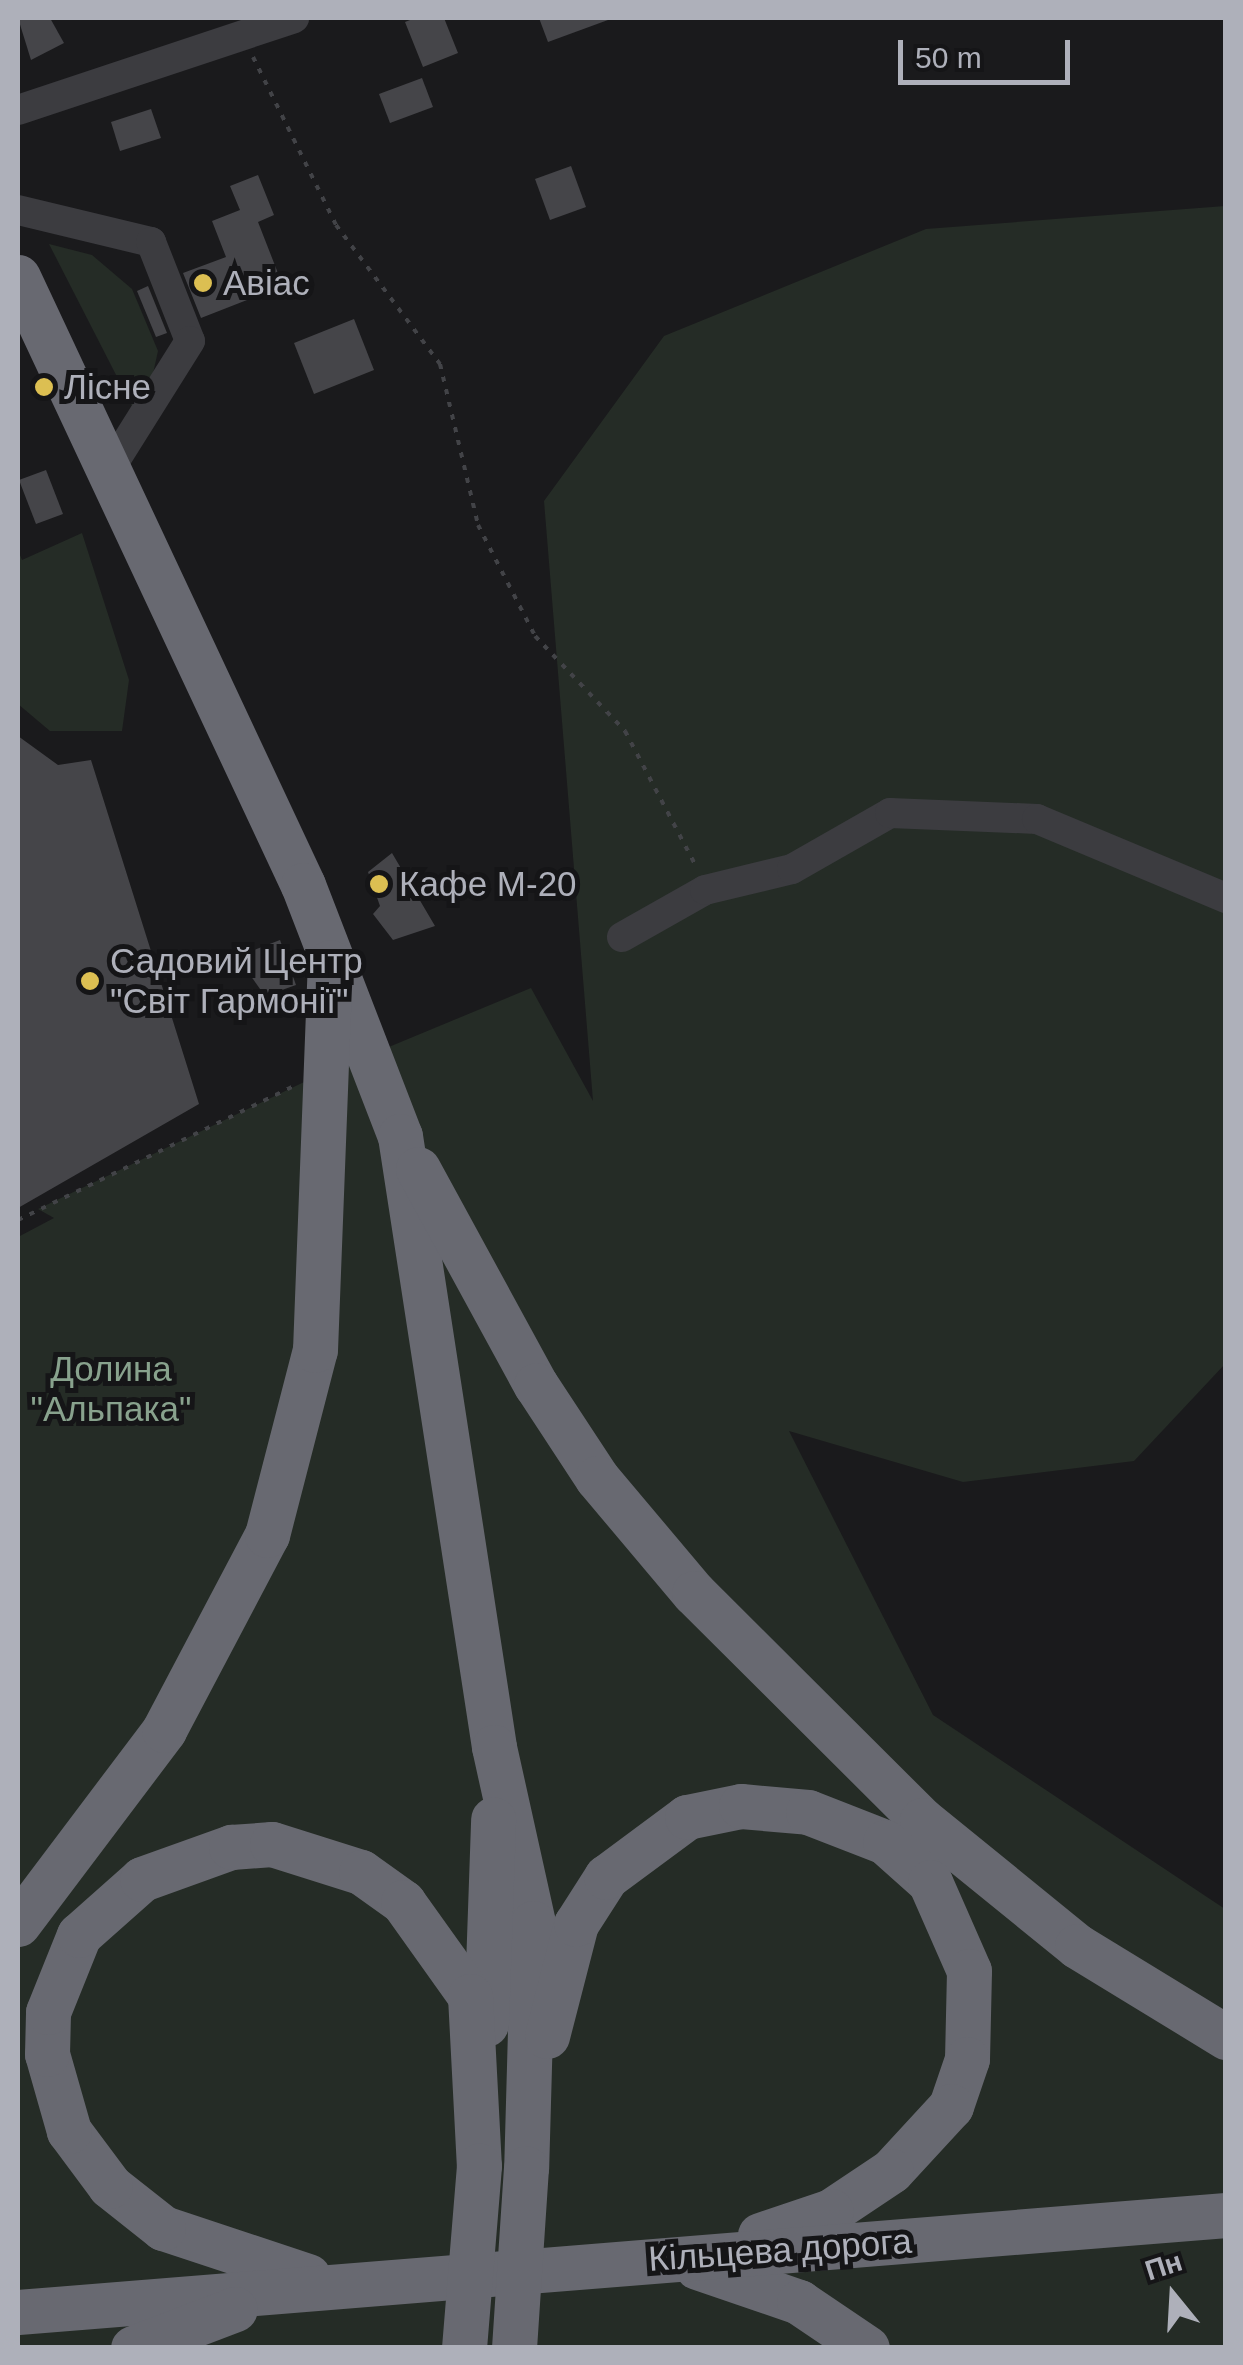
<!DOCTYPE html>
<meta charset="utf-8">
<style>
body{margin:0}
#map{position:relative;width:1243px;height:2365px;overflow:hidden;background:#1a1a1c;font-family:Arial,sans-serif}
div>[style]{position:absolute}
.green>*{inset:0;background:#252c26}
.building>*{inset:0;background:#454549}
.path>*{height:4px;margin-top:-2px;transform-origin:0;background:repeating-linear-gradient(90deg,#424347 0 5px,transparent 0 13px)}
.minor>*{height:30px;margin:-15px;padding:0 15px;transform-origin:15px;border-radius:15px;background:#3c3c40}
.highway>*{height:45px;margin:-22.5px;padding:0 22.5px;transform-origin:22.5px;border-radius:22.5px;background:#686971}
.highway-bridge>*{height:45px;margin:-22.5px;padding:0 22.5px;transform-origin:22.5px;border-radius:22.5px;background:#686971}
.dots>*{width:28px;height:28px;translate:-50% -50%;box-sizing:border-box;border:5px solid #151517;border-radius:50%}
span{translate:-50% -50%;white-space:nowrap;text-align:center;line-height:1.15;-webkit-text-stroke:10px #151517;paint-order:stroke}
.poi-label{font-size:35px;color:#aeb0ba}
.left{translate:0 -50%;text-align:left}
.park-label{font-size:35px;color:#88a28d}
.street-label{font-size:35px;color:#aeb0ba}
.frame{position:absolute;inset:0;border:20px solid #aeb0ba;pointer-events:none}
.north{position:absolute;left:1123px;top:2245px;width:100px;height:100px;-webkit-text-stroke:8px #151517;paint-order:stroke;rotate:342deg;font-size:28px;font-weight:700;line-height:40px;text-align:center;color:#aeb0ba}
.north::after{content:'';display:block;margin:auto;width:35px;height:45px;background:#aeb0ba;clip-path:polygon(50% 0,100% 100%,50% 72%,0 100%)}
.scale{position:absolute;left:898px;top:40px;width:172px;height:45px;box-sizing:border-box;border:5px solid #aeb0ba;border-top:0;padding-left:12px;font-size:30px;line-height:35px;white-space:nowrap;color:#aeb0ba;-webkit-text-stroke:8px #151517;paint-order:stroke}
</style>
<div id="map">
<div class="green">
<i style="clip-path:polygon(1225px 206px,1225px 1364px,1134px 1461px,963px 1482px,789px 1431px,933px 1715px,1225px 1909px,1225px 2347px,18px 2348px,18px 1237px,54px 1218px,38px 1209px,302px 1083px,531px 988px,593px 1101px,544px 501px,664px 336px,926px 229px)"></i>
<i style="clip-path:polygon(49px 244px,92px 255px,132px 289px,158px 351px,148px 396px,132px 406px)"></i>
<i style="clip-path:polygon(82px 533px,129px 680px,122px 731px,50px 731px,18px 704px,18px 550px,22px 560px)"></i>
</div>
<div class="building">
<i style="clip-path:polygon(18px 18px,50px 18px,64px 43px,31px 60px)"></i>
<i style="clip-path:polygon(415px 18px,444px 18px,458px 53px,423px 67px,405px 22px)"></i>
<i style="clip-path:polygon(539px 18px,608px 18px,608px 20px,548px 42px)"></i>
<i style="clip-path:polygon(422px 78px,433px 107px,390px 123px,379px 94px)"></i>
<i style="clip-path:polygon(151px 109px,161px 138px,120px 151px,111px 122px)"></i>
<i style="clip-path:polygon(571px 166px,586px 207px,550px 220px,535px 179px)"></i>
<i style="clip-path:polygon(258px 175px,274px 215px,258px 222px,283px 286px,201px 318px,183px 273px,226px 257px,212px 221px,240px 210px,230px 186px)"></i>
<i style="clip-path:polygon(148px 286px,167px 333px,156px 337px,137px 291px)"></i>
<i style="clip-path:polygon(354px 319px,374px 370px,314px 394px,294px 343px)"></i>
<i style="clip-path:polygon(46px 470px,63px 514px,36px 524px,19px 480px)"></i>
<i style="clip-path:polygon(18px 736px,58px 765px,91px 760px,199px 1104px,18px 1208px)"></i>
<i style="clip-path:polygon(392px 853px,435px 926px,393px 940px,373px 914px,380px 906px,368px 872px)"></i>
<i style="clip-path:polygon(280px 940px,296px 985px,265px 996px,248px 972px,249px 952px)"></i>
</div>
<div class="path">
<i style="left:253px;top:57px;width:187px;rotate:63.7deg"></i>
<i style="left:336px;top:225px;width:174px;rotate:53.2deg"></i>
<i style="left:440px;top:364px;width:165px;rotate:76.7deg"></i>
<i style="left:478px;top:525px;width:125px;rotate:62.8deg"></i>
<i style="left:535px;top:636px;width:131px;rotate:46.5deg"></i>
<i style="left:625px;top:731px;width:153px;rotate:62.3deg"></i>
<i style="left:18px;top:1220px;width:305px;rotate:-25.9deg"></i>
</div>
<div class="minor">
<i style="left:18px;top:110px;width:291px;rotate:-18.4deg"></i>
<i style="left:18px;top:210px;width:137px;rotate:13.5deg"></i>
<i style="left:151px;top:242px;width:106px;rotate:68.5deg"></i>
<i style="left:190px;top:341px;width:152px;rotate:122.1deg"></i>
<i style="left:622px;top:937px;width:95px;rotate:-29.5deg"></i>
<i style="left:705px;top:890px;width:89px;rotate:-13.6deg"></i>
<i style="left:792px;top:869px;width:113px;rotate:-29.7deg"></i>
<i style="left:890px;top:813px;width:147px;rotate:2.3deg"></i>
<i style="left:1037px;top:819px;width:205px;rotate:22.7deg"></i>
</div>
<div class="highway">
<i style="left:18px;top:277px;width:671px;rotate:64.89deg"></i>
<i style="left:303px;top:885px;width:269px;rotate:68.9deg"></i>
<i style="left:400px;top:1136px;width:618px;rotate:81.25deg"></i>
<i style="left:494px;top:1747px;width:180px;rotate:77.5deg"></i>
<i style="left:533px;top:1923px;width:245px;rotate:91.6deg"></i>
<i style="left:418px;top:1169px;width:246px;rotate:61.4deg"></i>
<i style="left:536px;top:1385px;width:111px;rotate:56.7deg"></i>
<i style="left:597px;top:1478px;width:150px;rotate:49.9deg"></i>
<i style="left:694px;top:1593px;width:322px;rotate:44.9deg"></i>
<i style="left:922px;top:1820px;width:200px;rotate:39.1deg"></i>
<i style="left:1077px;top:1946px;width:175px;rotate:31.4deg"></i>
<i style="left:18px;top:1924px;width:243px;rotate:-53deg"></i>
<i style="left:164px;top:1730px;width:221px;rotate:-62.2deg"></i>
<i style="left:267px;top:1535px;width:191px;rotate:-75.5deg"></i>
<i style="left:315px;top:1350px;width:388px;rotate:-87.8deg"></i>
<i style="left:486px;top:2024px;width:205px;rotate:-88deg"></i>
<i style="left:547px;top:2036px;width:116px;rotate:-75.5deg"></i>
<i style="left:576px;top:1924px;width:56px;rotate:-57.4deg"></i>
<i style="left:606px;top:1877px;width:101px;rotate:-36.5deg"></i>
<i style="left:687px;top:1817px;width:55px;rotate:-11.5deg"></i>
<i style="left:741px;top:1806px;width:67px;rotate:5.1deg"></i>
<i style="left:808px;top:1812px;width:83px;rotate:21.3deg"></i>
<i style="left:885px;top:1842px;width:60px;rotate:41.6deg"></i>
<i style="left:930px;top:1882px;width:97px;rotate:66.3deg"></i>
<i style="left:969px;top:1971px;width:88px;rotate:91.3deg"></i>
<i style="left:967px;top:2059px;width:50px;rotate:108.8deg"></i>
<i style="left:951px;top:2106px;width:88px;rotate:132.7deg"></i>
<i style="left:891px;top:2171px;width:72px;rotate:146.3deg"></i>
<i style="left:831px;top:2211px;width:75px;rotate:161.3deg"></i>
<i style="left:697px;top:2267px;width:108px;rotate:18.9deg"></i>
<i style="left:799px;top:2302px;width:82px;rotate:34.1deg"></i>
<i style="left:308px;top:2276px;width:153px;rotate:-161.7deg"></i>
<i style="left:163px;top:2228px;width:68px;rotate:-141.6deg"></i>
<i style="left:110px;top:2186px;width:69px;rotate:-126.7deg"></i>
<i style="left:69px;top:2131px;width:80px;rotate:-105.9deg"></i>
<i style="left:47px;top:2054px;width:42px;rotate:-88.6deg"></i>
<i style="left:48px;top:2012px;width:83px;rotate:-68.1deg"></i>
<i style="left:79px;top:1935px;width:84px;rotate:-41.6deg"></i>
<i style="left:142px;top:1879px;width:95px;rotate:-19.8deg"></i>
<i style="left:231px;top:1847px;width:41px;rotate:-4.2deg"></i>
<i style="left:272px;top:1844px;width:93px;rotate:17.5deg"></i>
<i style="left:361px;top:1872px;width:52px;rotate:35.5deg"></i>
<i style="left:403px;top:1902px;width:115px;rotate:54.5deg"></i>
<i style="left:470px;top:1996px;width:170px;rotate:87deg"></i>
<i style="left:18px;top:2312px;width:1212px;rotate:-4.59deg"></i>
<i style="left:133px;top:2348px;width:109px;rotate:-20.9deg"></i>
</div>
<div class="highway-bridge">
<i style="left:464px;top:2348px;width:183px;rotate:-85.3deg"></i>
<i style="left:514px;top:2348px;width:180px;rotate:-86.2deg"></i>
</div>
<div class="dots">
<i style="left:203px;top:283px;background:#dcbf52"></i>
<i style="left:44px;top:387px;background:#dcbf52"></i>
<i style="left:379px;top:884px;background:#dcbf52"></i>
<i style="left:90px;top:981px;background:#dcbf52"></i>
</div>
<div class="poi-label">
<span class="left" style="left:223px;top:283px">Авіас</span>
<span class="left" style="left:64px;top:387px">Лісне</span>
<span class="left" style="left:399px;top:884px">Кафе М-20</span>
<span class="left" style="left:110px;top:981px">Садовий Центр<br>"Світ Гармонії"</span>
</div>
<div class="park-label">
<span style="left:111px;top:1389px">Долина<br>"Альпака"</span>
</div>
<div class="street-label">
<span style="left:780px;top:2250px;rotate:-4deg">Кільцева дорога</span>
</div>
<div class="frame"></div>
<div class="north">Пн</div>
<div class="scale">50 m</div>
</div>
